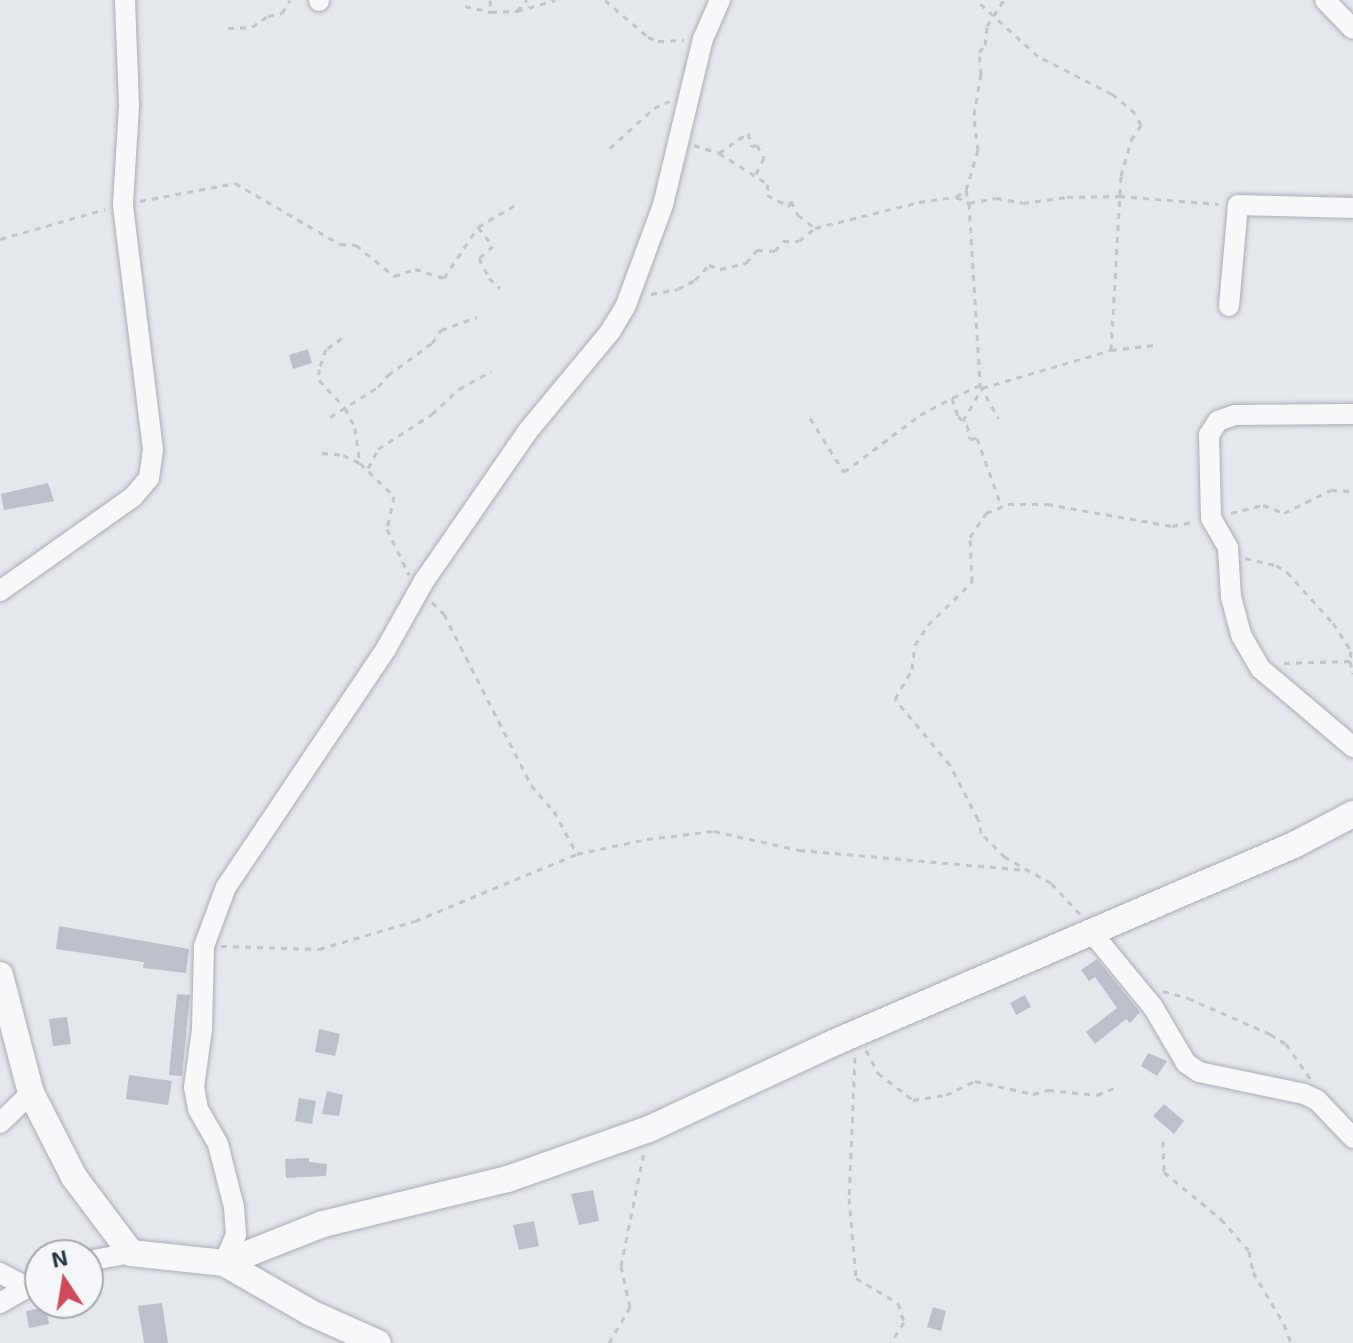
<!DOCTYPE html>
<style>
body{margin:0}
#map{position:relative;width:1353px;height:1343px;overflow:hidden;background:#e4e7ec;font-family:"Exo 2",sans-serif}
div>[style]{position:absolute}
.building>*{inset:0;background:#bbc0ca}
.path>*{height:3px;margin-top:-1.5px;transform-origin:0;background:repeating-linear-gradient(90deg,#c2c5cb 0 6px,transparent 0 12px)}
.roads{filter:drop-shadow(0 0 2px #a9aeb7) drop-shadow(0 0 2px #a9aeb7)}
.minor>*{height:20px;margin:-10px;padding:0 10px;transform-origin:10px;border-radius:10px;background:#f7f8fa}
.tertiary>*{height:26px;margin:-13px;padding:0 13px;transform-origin:13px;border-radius:13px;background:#f7f8fa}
span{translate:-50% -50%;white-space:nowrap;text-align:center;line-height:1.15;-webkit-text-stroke:6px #f4f6f9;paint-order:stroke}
.north{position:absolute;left:24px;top:1239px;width:80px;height:80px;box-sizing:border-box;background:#f4f6f9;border:2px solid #a4a8b1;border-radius:50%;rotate:348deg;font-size:22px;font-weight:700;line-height:32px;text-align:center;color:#2b3445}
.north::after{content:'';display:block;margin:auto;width:28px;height:36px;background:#d1495b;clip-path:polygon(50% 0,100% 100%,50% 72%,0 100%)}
</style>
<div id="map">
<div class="building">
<i style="clip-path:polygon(308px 349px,312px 363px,293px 369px,289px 355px)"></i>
<i style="clip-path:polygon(48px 483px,54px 501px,4px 510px,1px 494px)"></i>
<i style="clip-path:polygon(59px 926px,189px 949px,186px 973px,143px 968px,144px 962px,56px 949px)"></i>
<i style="clip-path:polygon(1097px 959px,1140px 1012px,1130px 1023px,1126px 1019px,1095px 1044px,1086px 1032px,1117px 1008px,1095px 977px,1089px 981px,1081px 970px)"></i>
<i style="clip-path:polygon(177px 994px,190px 995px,182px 1076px,169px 1075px)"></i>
<i style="clip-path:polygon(1025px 995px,1031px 1007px,1016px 1015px,1010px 1003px)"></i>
<i style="clip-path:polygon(67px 1017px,71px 1044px,53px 1046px,49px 1019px)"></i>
<i style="clip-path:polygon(319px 1029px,340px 1034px,335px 1056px,315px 1052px)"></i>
<i style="clip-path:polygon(1148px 1053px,1167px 1061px,1157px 1076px,1141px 1066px)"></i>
<i style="clip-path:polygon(129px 1075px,172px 1081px,168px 1105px,126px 1099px)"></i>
<i style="clip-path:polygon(327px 1091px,343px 1095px,339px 1116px,322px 1114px)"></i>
<i style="clip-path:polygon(299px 1098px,316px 1101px,312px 1124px,295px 1121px)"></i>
<i style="clip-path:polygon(1164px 1104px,1184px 1121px,1174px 1134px,1153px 1116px)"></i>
<i style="clip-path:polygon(309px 1158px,309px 1162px,327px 1164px,326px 1176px,286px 1178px,285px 1159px)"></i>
<i style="clip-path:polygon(593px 1190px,599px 1221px,579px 1225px,571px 1194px)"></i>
<i style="clip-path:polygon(534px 1221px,539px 1246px,519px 1250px,513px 1225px)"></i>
<i style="clip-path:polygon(162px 1303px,168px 1343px,144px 1343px,138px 1306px)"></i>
<i style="clip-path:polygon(46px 1307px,49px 1324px,29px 1328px,26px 1311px)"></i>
<i style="clip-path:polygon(933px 1307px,946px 1311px,941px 1331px,927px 1327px)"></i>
</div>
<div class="path">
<i style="left:490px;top:0;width:12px;rotate:85deg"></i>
<i style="left:605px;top:0;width:57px;rotate:40.7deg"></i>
<i style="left:648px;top:37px;width:11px;rotate:22deg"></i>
<i style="left:658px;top:41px;width:26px;rotate:-2deg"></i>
<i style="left:465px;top:6px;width:27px;rotate:13deg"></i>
<i style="left:491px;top:12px;width:26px;rotate:-2deg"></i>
<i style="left:517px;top:11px;width:40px;rotate:-16deg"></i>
<i style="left:517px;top:11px;width:15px;rotate:-48deg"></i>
<i style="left:228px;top:28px;width:24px;rotate:-2deg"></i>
<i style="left:252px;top:27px;width:19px;rotate:-35deg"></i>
<i style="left:268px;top:16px;width:14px;rotate:-12deg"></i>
<i style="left:282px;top:13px;width:15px;rotate:-58deg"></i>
<i style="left:694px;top:145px;width:26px;rotate:18deg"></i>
<i style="left:719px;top:153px;width:58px;rotate:32.3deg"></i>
<i style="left:768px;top:184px;width:11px;rotate:95deg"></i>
<i style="left:767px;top:195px;width:25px;rotate:27deg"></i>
<i style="left:789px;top:206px;width:5px;rotate:-68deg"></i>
<i style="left:791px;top:201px;width:16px;rotate:63deg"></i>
<i style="left:798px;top:215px;width:21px;rotate:37deg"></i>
<i style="left:815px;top:228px;width:107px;rotate:-14deg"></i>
<i style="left:919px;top:202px;width:37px;rotate:-8deg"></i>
<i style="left:956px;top:197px;width:14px;rotate:25deg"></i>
<i style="left:969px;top:203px;width:27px;rotate:-10deg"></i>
<i style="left:996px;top:198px;width:27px;rotate:10deg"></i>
<i style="left:1023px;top:203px;width:44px;rotate:-7.8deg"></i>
<i style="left:1067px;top:197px;width:52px;rotate:-1.1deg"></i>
<i style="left:1119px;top:196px;width:100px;rotate:4.6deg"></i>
<i style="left:610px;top:148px;width:59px;rotate:-42.3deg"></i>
<i style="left:654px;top:108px;width:17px;rotate:-24deg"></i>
<i style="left:719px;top:153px;width:35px;rotate:-35deg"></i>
<i style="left:748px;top:133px;width:14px;rotate:73deg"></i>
<i style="left:752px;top:146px;width:5px;rotate:-11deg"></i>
<i style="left:757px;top:145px;width:15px;rotate:62deg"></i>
<i style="left:764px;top:158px;width:20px;rotate:117deg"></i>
<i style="left:966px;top:190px;width:42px;rotate:-73.3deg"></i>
<i style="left:978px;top:150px;width:35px;rotate:-97deg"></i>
<i style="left:974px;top:115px;width:42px;rotate:-80.3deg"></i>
<i style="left:981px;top:74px;width:22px;rotate:-95deg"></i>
<i style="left:979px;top:52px;width:9px;rotate:-49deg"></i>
<i style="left:985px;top:45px;width:19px;rotate:-84deg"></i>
<i style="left:987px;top:26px;width:31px;rotate:-57deg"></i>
<i style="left:956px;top:197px;width:12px;rotate:-35deg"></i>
<i style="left:966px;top:190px;width:13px;rotate:77deg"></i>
<i style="left:969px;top:203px;width:182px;rotate:86.5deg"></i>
<i style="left:980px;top:385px;width:38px;rotate:61deg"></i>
<i style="left:140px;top:201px;width:97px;rotate:-10.7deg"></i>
<i style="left:235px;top:183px;width:121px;rotate:30.2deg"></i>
<i style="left:340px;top:244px;width:16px;rotate:4deg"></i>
<i style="left:356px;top:245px;width:49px;rotate:39.2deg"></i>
<i style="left:394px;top:276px;width:22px;rotate:-18deg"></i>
<i style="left:415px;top:269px;width:30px;rotate:17deg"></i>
<i style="left:444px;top:278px;width:61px;rotate:-56.3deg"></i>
<i style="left:478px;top:227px;width:43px;rotate:-30.7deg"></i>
<i style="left:478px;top:227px;width:24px;rotate:52deg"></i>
<i style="left:493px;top:246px;width:18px;rotate:139deg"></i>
<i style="left:479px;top:258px;width:22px;rotate:63deg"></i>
<i style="left:489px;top:278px;width:15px;rotate:42deg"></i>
<i style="left:0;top:239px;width:109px;rotate:-15.9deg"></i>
<i style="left:651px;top:294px;width:27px;rotate:-10deg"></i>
<i style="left:678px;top:289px;width:19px;rotate:-28deg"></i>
<i style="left:695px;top:280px;width:21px;rotate:-47deg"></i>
<i style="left:709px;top:265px;width:12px;rotate:20deg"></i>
<i style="left:720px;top:269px;width:27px;rotate:-13deg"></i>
<i style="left:746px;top:263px;width:17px;rotate:-50deg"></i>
<i style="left:757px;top:250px;width:18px;rotate:3deg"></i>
<i style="left:775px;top:251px;width:13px;rotate:-51deg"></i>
<i style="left:783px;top:241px;width:16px"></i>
<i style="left:799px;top:241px;width:21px;rotate:-39deg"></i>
<i style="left:342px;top:338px;width:19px;rotate:145deg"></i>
<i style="left:326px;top:349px;width:21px;rotate:109deg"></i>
<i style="left:319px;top:369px;width:11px;rotate:90deg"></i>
<i style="left:319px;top:380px;width:38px;rotate:47deg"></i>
<i style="left:345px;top:408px;width:22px;rotate:63deg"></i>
<i style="left:355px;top:428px;width:35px;rotate:82deg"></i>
<i style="left:1111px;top:350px;width:44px;rotate:-6.5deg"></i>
<i style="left:980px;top:385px;width:31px;rotate:155deg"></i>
<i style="left:952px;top:398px;width:19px;rotate:72deg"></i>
<i style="left:958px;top:416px;width:13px;rotate:45deg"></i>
<i style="left:967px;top:425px;width:14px;rotate:78deg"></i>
<i style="left:970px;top:439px;width:7px;rotate:-8deg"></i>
<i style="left:977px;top:438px;width:71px;rotate:70.3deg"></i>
<i style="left:330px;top:417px;width:57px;rotate:-32deg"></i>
<i style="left:378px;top:387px;width:16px;rotate:-50deg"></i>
<i style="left:388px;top:375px;width:54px;rotate:-36deg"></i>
<i style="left:432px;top:343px;width:16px;rotate:-55deg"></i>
<i style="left:441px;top:330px;width:38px;rotate:-20deg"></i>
<i style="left:810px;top:418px;width:64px;rotate:57.8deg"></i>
<i style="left:844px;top:472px;width:95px;rotate:-36.9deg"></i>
<i style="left:920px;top:415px;width:36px;rotate:-28deg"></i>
<i style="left:963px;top:421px;width:38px;rotate:-60deg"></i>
<i style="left:982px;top:388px;width:134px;rotate:-16.4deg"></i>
<i style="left:1111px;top:350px;width:174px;rotate:-86.7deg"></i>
<i style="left:1121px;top:176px;width:37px;rotate:-74deg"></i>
<i style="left:1131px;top:140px;width:18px;rotate:-56deg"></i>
<i style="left:1141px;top:125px;width:13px;rotate:-117deg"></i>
<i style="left:1135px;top:113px;width:30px;rotate:-140deg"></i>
<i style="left:1112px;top:94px;width:83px;rotate:-152.8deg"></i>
<i style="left:1038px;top:56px;width:84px;rotate:-137.9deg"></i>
<i style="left:322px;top:453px;width:21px;rotate:5deg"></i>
<i style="left:343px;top:455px;width:19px;rotate:25deg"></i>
<i style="left:360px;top:463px;width:47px;rotate:44.1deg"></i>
<i style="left:394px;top:496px;width:34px;rotate:102deg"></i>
<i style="left:387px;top:529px;width:51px;rotate:64.4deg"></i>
<i style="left:368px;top:468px;width:21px;rotate:-62deg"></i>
<i style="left:378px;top:449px;width:64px;rotate:-32.9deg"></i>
<i style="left:432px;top:414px;width:37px;rotate:-43deg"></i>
<i style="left:459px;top:389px;width:37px;rotate:-29deg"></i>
<i style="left:1231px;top:513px;width:33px;rotate:-14deg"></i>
<i style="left:1263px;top:505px;width:22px;rotate:21deg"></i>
<i style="left:1284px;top:513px;width:52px;rotate:-26.1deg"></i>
<i style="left:1331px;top:490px;width:22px;rotate:3deg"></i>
<i style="left:1245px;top:558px;width:32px;rotate:13deg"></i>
<i style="left:1276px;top:565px;width:13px;rotate:32deg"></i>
<i style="left:1287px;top:572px;width:69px;rotate:48deg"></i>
<i style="left:1333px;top:623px;width:33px;rotate:57deg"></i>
<i style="left:1351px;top:651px;width:10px;rotate:96deg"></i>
<i style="left:432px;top:602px;width:17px;rotate:45deg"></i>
<i style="left:444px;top:614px;width:192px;rotate:63deg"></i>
<i style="left:531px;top:785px;width:35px;rotate:49deg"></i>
<i style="left:554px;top:811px;width:49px;rotate:61.9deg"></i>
<i style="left:1284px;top:663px;width:66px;rotate:-1.7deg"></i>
<i style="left:1350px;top:661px;width:13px;rotate:77deg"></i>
<i style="left:1080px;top:914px;width:42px;rotate:-133.1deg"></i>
<i style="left:1051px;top:883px;width:53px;rotate:-150.5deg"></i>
<i style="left:1005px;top:857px;width:34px;rotate:-135deg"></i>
<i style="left:981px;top:833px;width:14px;rotate:-102deg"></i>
<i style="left:978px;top:819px;width:61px;rotate:-117.4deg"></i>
<i style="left:950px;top:765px;width:86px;rotate:-129.8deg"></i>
<i style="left:895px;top:699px;width:34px;rotate:-60deg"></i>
<i style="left:912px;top:669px;width:24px;rotate:-83deg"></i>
<i style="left:915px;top:645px;width:24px;rotate:-57deg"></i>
<i style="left:928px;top:625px;width:62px;rotate:-44.3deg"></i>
<i style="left:972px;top:582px;width:45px;rotate:-92.5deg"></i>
<i style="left:970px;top:537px;width:29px;rotate:-56deg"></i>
<i style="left:986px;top:513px;width:24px;rotate:-22deg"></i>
<i style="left:1008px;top:504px;width:39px"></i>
<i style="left:1047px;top:504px;width:127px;rotate:10deg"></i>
<i style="left:1172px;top:526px;width:20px;rotate:-11deg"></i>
<i style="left:221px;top:946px;width:98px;rotate:1.8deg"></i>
<i style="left:319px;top:949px;width:100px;rotate:-16.3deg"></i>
<i style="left:415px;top:921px;width:175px;rotate:-22.5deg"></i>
<i style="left:577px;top:854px;width:72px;rotate:-12.1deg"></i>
<i style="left:647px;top:839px;width:67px;rotate:-6.8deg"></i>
<i style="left:714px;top:831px;width:87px;rotate:12.6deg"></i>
<i style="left:799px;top:850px;width:229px;rotate:5deg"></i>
<i style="left:1163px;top:991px;width:26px;rotate:16deg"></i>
<i style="left:1188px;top:998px;width:90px;rotate:23.7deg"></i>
<i style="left:1270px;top:1034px;width:19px;rotate:32deg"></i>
<i style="left:1286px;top:1044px;width:42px;rotate:54.8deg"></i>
<i style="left:866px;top:1050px;width:26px;rotate:62deg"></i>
<i style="left:878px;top:1073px;width:44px;rotate:37.6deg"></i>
<i style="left:913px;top:1100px;width:33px;rotate:-9deg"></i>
<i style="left:946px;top:1095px;width:32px;rotate:-26deg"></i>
<i style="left:975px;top:1081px;width:59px;rotate:12.6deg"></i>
<i style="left:1033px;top:1094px;width:16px;rotate:-15deg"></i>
<i style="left:1048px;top:1090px;width:49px;rotate:5.8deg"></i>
<i style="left:1097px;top:1095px;width:21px;rotate:-23deg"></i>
<i style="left:855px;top:1057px;width:141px;rotate:92.4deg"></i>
<i style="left:849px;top:1198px;width:80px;rotate:85deg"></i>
<i style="left:856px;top:1278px;width:49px;rotate:30.8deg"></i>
<i style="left:898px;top:1303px;width:20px;rotate:72deg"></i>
<i style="left:904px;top:1322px;width:25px;rotate:122deg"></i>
<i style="left:1163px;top:1141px;width:31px;rotate:88deg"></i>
<i style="left:1164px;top:1172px;width:74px;rotate:39.5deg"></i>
<i style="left:1221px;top:1219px;width:43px;rotate:48.8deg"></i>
<i style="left:1249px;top:1251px;width:21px;rotate:79deg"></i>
<i style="left:1253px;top:1272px;width:61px;rotate:59.2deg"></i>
<i style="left:1284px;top:1324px;width:20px;rotate:70deg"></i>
<i style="left:609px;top:1343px;width:42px;rotate:-59.7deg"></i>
<i style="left:630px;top:1307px;width:42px;rotate:-102.4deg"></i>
<i style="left:621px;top:1266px;width:116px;rotate:-78.6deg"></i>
</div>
<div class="roads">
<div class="minor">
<i style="left:319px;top:0;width:1px;rotate:90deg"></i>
<i style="left:1325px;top:0;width:40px;rotate:46deg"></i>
<i style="left:1229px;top:306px;width:101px;rotate:-84.9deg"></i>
<i style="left:1238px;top:205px;width:115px;rotate:1.5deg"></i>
<i style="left:1353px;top:414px;width:118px;rotate:179.5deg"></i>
<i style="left:1235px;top:415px;width:18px;rotate:161deg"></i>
<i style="left:1218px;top:421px;width:17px;rotate:123deg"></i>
<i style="left:1209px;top:435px;width:83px;rotate:88.6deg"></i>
<i style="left:1211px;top:518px;width:34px;rotate:60deg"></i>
<i style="left:1228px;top:548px;width:49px;rotate:86.5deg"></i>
<i style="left:1231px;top:597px;width:39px;rotate:75deg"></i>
<i style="left:1241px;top:635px;width:39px;rotate:60deg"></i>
<i style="left:1261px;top:669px;width:121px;rotate:40.3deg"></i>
<i style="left:0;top:591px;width:163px;rotate:-35.3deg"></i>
<i style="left:133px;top:497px;width:25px;rotate:-50deg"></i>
<i style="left:149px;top:478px;width:28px;rotate:-82deg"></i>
<i style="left:153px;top:450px;width:248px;rotate:-97deg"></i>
<i style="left:123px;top:204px;width:99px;rotate:-86.5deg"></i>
<i style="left:129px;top:105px;width:105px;rotate:-92.2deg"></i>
<i style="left:1093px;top:934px;width:94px;rotate:50.6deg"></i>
<i style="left:1153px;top:1007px;width:65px;rotate:59.5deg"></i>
<i style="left:1186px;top:1063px;width:16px;rotate:35deg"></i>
<i style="left:1199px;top:1072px;width:107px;rotate:11.8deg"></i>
<i style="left:1304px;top:1094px;width:14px;rotate:25deg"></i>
<i style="left:1317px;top:1100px;width:52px;rotate:46.5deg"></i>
<i style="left:0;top:1123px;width:43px;rotate:-44.1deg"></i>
<i style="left:88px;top:1261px;width:44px;rotate:-10.5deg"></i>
<i style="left:224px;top:1263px;width:30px;rotate:-67deg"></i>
<i style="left:236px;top:1235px;width:28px;rotate:-94deg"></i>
<i style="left:234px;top:1207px;width:65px;rotate:-104.3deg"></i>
<i style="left:218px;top:1144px;width:40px;rotate:-119.7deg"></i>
<i style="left:198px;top:1109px;width:22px;rotate:-100deg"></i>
<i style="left:194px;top:1087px;width:59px;rotate:-82.1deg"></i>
<i style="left:202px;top:1029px;width:83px;rotate:-88.6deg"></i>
<i style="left:204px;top:946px;width:63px;rotate:-69.6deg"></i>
<i style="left:226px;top:887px;width:289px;rotate:-56.1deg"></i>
<i style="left:387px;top:647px;width:76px;rotate:-60.7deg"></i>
<i style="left:424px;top:581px;width:181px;rotate:-55.3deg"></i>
<i style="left:527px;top:432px;width:130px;rotate:-50.3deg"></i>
<i style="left:610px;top:332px;width:31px;rotate:-59deg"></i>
<i style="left:626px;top:305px;width:107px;rotate:-69.7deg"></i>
<i style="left:663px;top:205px;width:171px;rotate:-76.5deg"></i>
<i style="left:703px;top:39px;width:43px;rotate:-66.4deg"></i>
<i style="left:0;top:1273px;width:30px;rotate:28deg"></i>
<i style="left:0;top:1303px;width:46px;rotate:-29.9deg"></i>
</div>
<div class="tertiary">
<i style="left:0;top:975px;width:122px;rotate:75.3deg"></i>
<i style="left:31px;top:1093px;width:94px;rotate:62.9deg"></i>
<i style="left:74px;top:1177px;width:95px;rotate:53.1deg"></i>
<i style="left:131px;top:1253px;width:94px;rotate:6.1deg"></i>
<i style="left:224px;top:1263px;width:100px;rotate:29.9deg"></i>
<i style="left:311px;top:1313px;width:73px;rotate:24.1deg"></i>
<i style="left:224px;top:1263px;width:106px;rotate:-21.5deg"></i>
<i style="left:323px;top:1224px;width:190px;rotate:-13.7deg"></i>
<i style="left:508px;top:1179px;width:150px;rotate:-19.5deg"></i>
<i style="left:649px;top:1129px;width:201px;rotate:-25deg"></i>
<i style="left:831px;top:1044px;width:504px;rotate:-23.26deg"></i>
<i style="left:1294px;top:845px;width:67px;rotate:-27.7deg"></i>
</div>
</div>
<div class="north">N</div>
</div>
